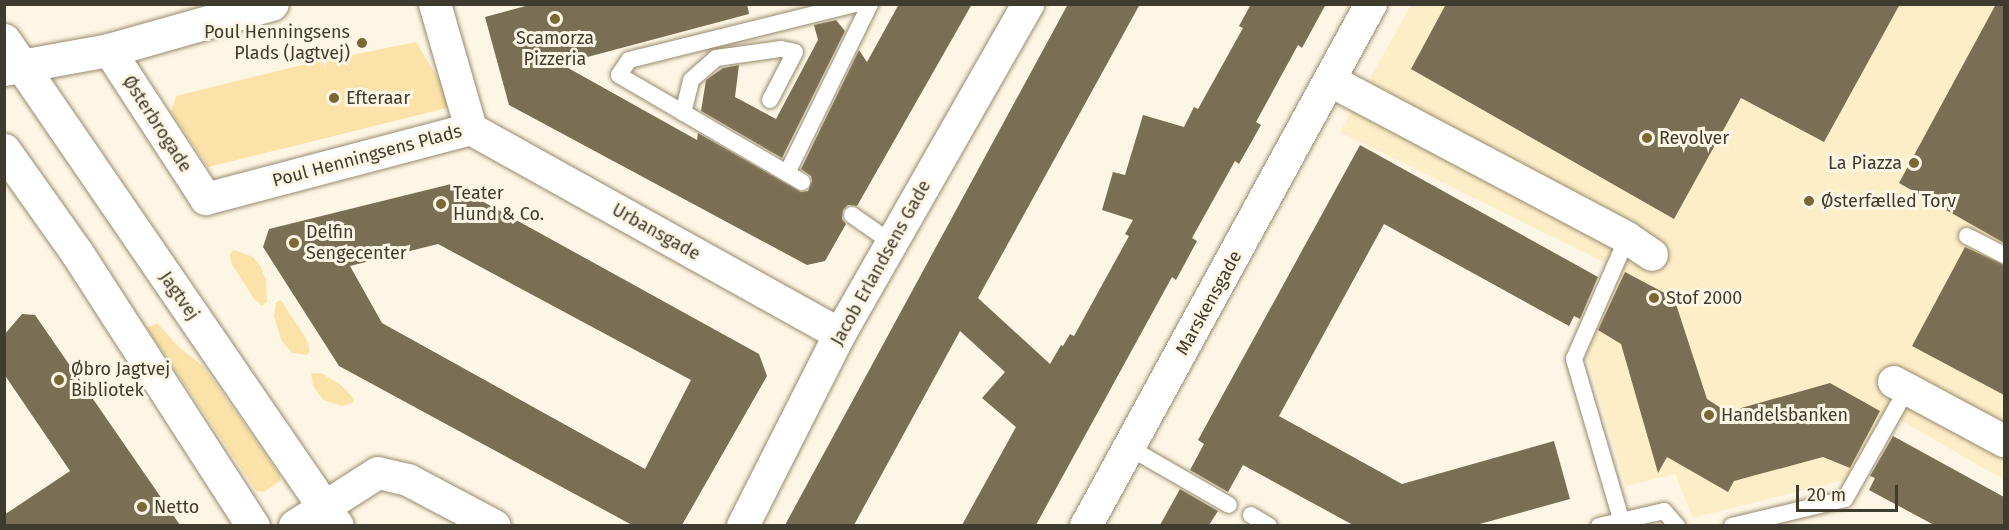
<!DOCTYPE html>
<meta charset="utf-8">
<style>
body{margin:0}
#map{position:relative;width:2009px;height:530px;overflow:hidden;background:#fef6e4;font-family:"Fira Sans",sans-serif}
div>[style]{position:absolute}
.built>*{inset:0;background:#feeec8}
.green>*{inset:0;background:#fbe2a9}
.building>*{inset:0;background:#7a6f54}
.roads{filter:drop-shadow(0 0 2px #968a6e) drop-shadow(0 0 2px #968a6e)}
.lane>*{height:16px;margin:-8px;padding:0 8px;transform-origin:8px;border-radius:8px;background:#fff}
.street>*{height:32px;margin:-16px;padding:0 16px;transform-origin:16px;border-radius:16px;background:#fff}
.secondary>*{height:33px;margin:-16.5px;padding:0 16.5px;transform-origin:16.5px;border-radius:16.5px;background:#fff}
.dots>*{width:16px;height:16px;translate:-50% -50%;box-sizing:border-box;border:3px solid #fef6e4;border-radius:50%}
span{translate:-50% -50%;white-space:nowrap;text-align:center;line-height:1.15;-webkit-text-stroke:6px #fef6e4;paint-order:stroke}
.poi-label{font-size:18px;color:#403b2f}
.right{translate:-100% -50%;text-align:right}
.left{translate:0 -50%;text-align:left}
.street-label{font-size:18px;color:#403b2f}
.frame{position:absolute;inset:0;border:6px solid #403b2f;pointer-events:none}
.scale{position:absolute;left:1796px;top:485px;width:102px;height:27px;box-sizing:border-box;border:3px solid #403b2f;border-top:0;padding-left:8px;font-size:18px;line-height:21px;white-space:nowrap;color:#403b2f;-webkit-text-stroke:4px #fef6e4;paint-order:stroke}
</style>
<div id="map">
<div class="built">
<i style="clip-path:polygon(1411px 5px,2004px 5px,2004px 480px,1887px 412px,1848px 479px,1693px 518px,1675px 474px,1626px 486px,1584px 346px,1620px 270px,1340px 132px)"></i>
</div>
<div class="green">
<i style="clip-path:polygon(416px 42px,455px 106px,208px 167px,171px 112px,176px 96px,298px 66px)"></i>
<i style="clip-path:polygon(234px 250px,253px 257px,261px 267px,266px 280px,267px 302px,262px 306px,254px 299px,231px 263px,230px 254px)"></i>
<i style="clip-path:polygon(281px 300px,306px 338px,310px 351px,307px 355px,292px 353px,281px 340px,274px 316px,276px 302px)"></i>
<i style="clip-path:polygon(157px 323px,179px 347px,204px 367px,280px 475px,280px 481px,264px 492px,256px 491px,147px 328px)"></i>
<i style="clip-path:polygon(311px 373px,321px 373px,341px 385px,354px 399px,352px 403px,342px 406px,323px 400px,313px 386px)"></i>
</div>
<div class="building">
<i style="clip-path:polygon(533px 4px,747px 4px,749px 14px,561px 64px,697px 140px,698px 133px,801px 192px,808px 191px,812px 181px,811px 176px,801px 169px,859px 50px,867px 62px,899px 4px,972px 4px,857px 206px,848px 205px,843px 210px,842px 219px,846px 224px,825px 261px,807px 265px,509px 105px,485px 17px)"></i>
<i style="clip-path:polygon(1068px 4px,1140px 4px,978px 298px,1050px 364px,1061px 345px,1063px 346px,1070px 334px,1074px 336px,1129px 236px,1125px 234px,1133px 220px,1102px 210px,1113px 172px,1125px 175px,1143px 115px,1184px 127px,1194px 107px,1198px 109px,1243px 28px,1239px 26px,1251px 4px,1326px 4px,1302px 48px,1298px 45px,1256px 122px,1261px 125px,1239px 164px,1235px 161px,1192px 238px,1197px 241px,1176px 280px,1172px 277px,1036px 525px,962px 525px,1016px 427px,982px 398px,1005px 372px,960px 331px,854px 525px,785px 525px)"></i>
<i style="clip-path:polygon(1446px 4px,1900px 4px,1824px 142px,1741px 98px,1674px 219px,1411px 69px)"></i>
<i style="clip-path:polygon(1996px 4px,2004px 4px,2004px 243px,1899px 183px)"></i>
<i style="clip-path:polygon(836px 20px,845px 31px,782px 158px,701px 111px,706px 80px,723px 68px,739px 65px,735px 97px,776px 119px,818px 40px,814px 25px)"></i>
<i style="clip-path:polygon(1360px 145px,1598px 277px,1580px 319px,1574px 316px,1569px 326px,1384px 224px,1279px 416px,1402px 484px,1554px 441px,1570px 499px,1476px 525px,1353px 525px,1243px 465px,1228px 492px,1190px 470px,1204px 444px,1198px 440px)"></i>
<i style="clip-path:polygon(evenodd,451px 184px,759px 354px,767px 376px,682px 525px,632px 525px,339px 366px,263px 247px,269px 229px,451px 184px,438px 244px,691px 380px,645px 469px,382px 323px,350px 266px,438px 244px)"></i>
<i style="clip-path:polygon(1965px 247px,2004px 265px,2004px 395px,1912px 346px)"></i>
<i style="clip-path:polygon(1625px 272px,1674px 298px,1707px 399px,1727px 412px,1830px 383px,1880px 411px,1850px 468px,1823px 457px,1734px 481px,1728px 492px,1667px 457px,1658px 473px,1621px 344px,1598px 330px)"></i>
<i style="clip-path:polygon(22px 314px,35px 315px,180px 525px,4px 525px,4px 515px,70px 471px,4px 374px,4px 335px)"></i>
<i style="clip-path:polygon(1893px 436px,2004px 497px,2004px 525px,1934px 525px,1869px 490px,1875px 478px,1870px 476px)"></i>
<i style="clip-path:polygon(1180px 489px,1218px 511px,1209px 525px,1160px 525px)"></i>
</div>
<div class="roads">
<div class="lane">
<i style="left:683px;top:113px;width:34px;rotate:-76deg"></i>
<i style="left:691px;top:80px;width:33px;rotate:-41deg"></i>
<i style="left:716px;top:58px;width:66px;rotate:-7.9deg"></i>
<i style="left:781px;top:49px;width:14px;rotate:12deg"></i>
<i style="left:795px;top:52px;width:54px;rotate:117.5deg"></i>
<i style="left:787px;top:173px;width:188px;rotate:-63.8deg"></i>
<i style="left:802px;top:182px;width:212px;rotate:-149.7deg"></i>
<i style="left:619px;top:75px;width:18px;rotate:-56deg"></i>
<i style="left:629px;top:60px;width:234px;rotate:-13.9deg"></i>
<i style="left:852px;top:215px;width:49px;rotate:35deg"></i>
<i style="left:1967px;top:236px;width:42px;rotate:27.2deg"></i>
<i style="left:1130px;top:448px;width:114px;rotate:29.9deg"></i>
<i style="left:1251px;top:515px;width:21px;rotate:31deg"></i>
<i style="left:1621px;top:519px;width:167px;rotate:-106.4deg"></i>
<i style="left:1574px;top:359px;width:132px;rotate:-66.3deg"></i>
<i style="left:1599px;top:526px;width:67px;rotate:-13deg"></i>
<i style="left:1664px;top:511px;width:20px;rotate:49deg"></i>
<i style="left:1732px;top:526px;width:116px;rotate:-13.4deg"></i>
<i style="left:1845px;top:499px;width:126px;rotate:-60.6deg"></i>
</div>
<div class="street">
<i style="left:435px;top:4px;width:130px;rotate:73.9deg"></i>
<i style="left:109px;top:50px;width:178px;rotate:56.9deg"></i>
<i style="left:206px;top:199px;width:274px;rotate:-14.8deg"></i>
<i style="left:1331px;top:81px;width:335px;rotate:27.9deg"></i>
<i style="left:1627px;top:238px;width:30px;rotate:34deg"></i>
<i style="left:471px;top:129px;width:422px;rotate:29.1deg"></i>
<i style="left:1894px;top:382px;width:125px;rotate:28.2deg"></i>
<i style="left:295px;top:526px;width:98px;rotate:-32.6deg"></i>
<i style="left:378px;top:473px;width:31px;rotate:13deg"></i>
<i style="left:408px;top:480px;width:98px;rotate:27.9deg"></i>
<i style="left:743px;top:526px;width:215px;rotate:-63.2deg"></i>
<i style="left:840px;top:334px;width:380px;rotate:-60.3deg"></i>
<i style="left:1086px;top:526px;width:595px;rotate:-61.37deg"></i>
</div>
<div class="secondary">
<i style="left:4px;top:40px;width:589px;rotate:55.58deg"></i>
<i style="left:4px;top:69px;width:107px;rotate:-10.3deg"></i>
<i style="left:109px;top:50px;width:169px;rotate:-15.8deg"></i>
<i style="left:4px;top:150px;width:126px;rotate:54.7deg"></i>
<i style="left:77px;top:253px;width:325px;rotate:57.2deg"></i>
</div>
</div>
<div class="dots">
<i style="left:555px;top:19px;background:#7b6736"></i>
<i style="left:362px;top:43px;background:#7b6736"></i>
<i style="left:334px;top:98px;background:#7b6736"></i>
<i style="left:1647px;top:138px;background:#7b6736"></i>
<i style="left:1914px;top:163px;background:#7b6736"></i>
<i style="left:1809px;top:201px;background:#7b6736"></i>
<i style="left:441px;top:204px;background:#7b6736"></i>
<i style="left:294px;top:243px;background:#7b6736"></i>
<i style="left:1654px;top:298px;background:#7b6736"></i>
<i style="left:59px;top:380px;background:#7b6736"></i>
<i style="left:1709px;top:415px;background:#7b6736"></i>
<i style="left:142px;top:507px;background:#7b6736"></i>
</div>
<div class="poi-label">
<span class="right" style="left:350px;top:43px">Poul Henningsens<br>Plads (Jagtvej)</span>
<span style="left:555px;top:49px">Scamorza<br>Pizzeria</span>
<span class="left" style="left:346px;top:98px">Efteraar</span>
<span class="left" style="left:1659px;top:138px">Revolver</span>
<span class="right" style="left:1902px;top:163px">La Piazza</span>
<span class="left" style="left:453px;top:204px">Teater<br>Hund &amp; Co.</span>
<span class="left" style="left:1821px;top:201px">Østerfælled Torv</span>
<span class="left" style="left:306px;top:243px">Delfin<br>Sengecenter</span>
<span class="left" style="left:1666px;top:298px">Stof 2000</span>
<span class="left" style="left:71px;top:380px">Øbro Jagtvej<br>Bibliotek</span>
<span class="left" style="left:1721px;top:415px">Handelsbanken</span>
<span class="left" style="left:154px;top:507px">Netto</span>
</div>
<div class="street-label">
<span style="left:157px;top:124px;rotate:57deg">Østerbrogade</span>
<span style="left:367px;top:156px;rotate:-15deg">Poul Henningsens Plads</span>
<span style="left:656px;top:232px;rotate:29deg">Urbansgade</span>
<span style="left:881px;top:263px;rotate:-61deg">Jacob Erlandsens Gade</span>
<span style="left:179px;top:296px;rotate:55deg">Jagtvej</span>
<span style="left:1209px;top:303px;rotate:-61deg">Marskensgade</span>
</div>
<div class="frame"></div>
<div class="scale">20 m</div>
</div>
